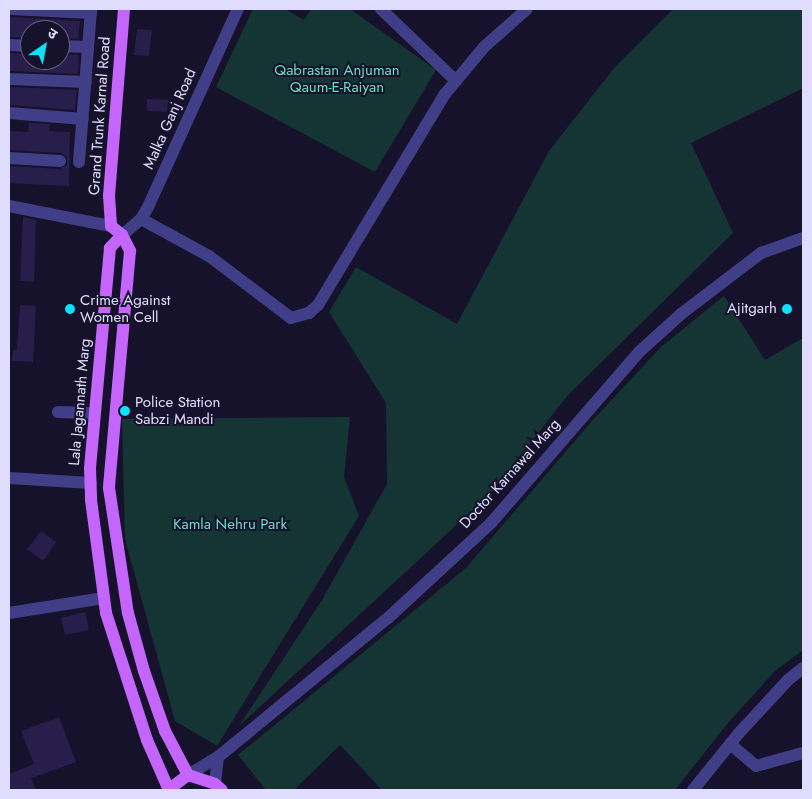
<!DOCTYPE html>
<meta charset="utf-8">
<style>
body{margin:0}
#map{position:relative;width:812px;height:799px;overflow:hidden;background:#16122b;font-family:Jost,"Noto Sans Devanagari",sans-serif}
div>[style]{position:absolute}
.green>*{inset:0;background:#153534}
.building>*{inset:0;background:#271e4b}
.minor>*{height:12px;margin:-6px;padding:0 6px;transform-origin:6px;border-radius:6px;background:#413e88}
.major>*{height:12px;margin:-6px;padding:0 6px;transform-origin:6px;border-radius:6px;background:#c466fb}
.dots>*{width:14px;height:14px;translate:-50% -50%;box-sizing:border-box;border:2px solid #16122b;border-radius:50%}
span{translate:-50% -50%;white-space:nowrap;text-align:center;line-height:1.15;-webkit-text-stroke:4px #16122b;paint-order:stroke}
.park-label{font-size:15px;color:#68dec1}
.street-label{font-size:15px;color:#e0dcfe}
.poi-label{font-size:15px;color:#e0dcfe}
.left{translate:0 -50%;text-align:left}
.right{translate:-100% -50%;text-align:right}
.frame{position:absolute;inset:0;border:10px solid #e0dcfe;pointer-events:none}
.north{position:absolute;left:20px;top:20px;width:50px;height:50px;box-sizing:border-box;background:#16122b;border:1px solid #67637f;border-radius:50%;rotate:33deg;font-size:14px;font-weight:700;line-height:20px;text-align:center;color:#e0dcfe}
.north::after{content:'';display:block;margin:auto;width:18px;height:22px;background:#0de1f9;clip-path:polygon(50% 0,100% 100%,50% 72%,0 100%)}
</style>
<div id="map">
<div class="green">
<i style="clip-path:polygon(253px 9px,285px 9px,304px 20px,311px 9px,350px 9px,436px 70px,375px 172px,216px 87px)"></i>
<i style="clip-path:polygon(673px 9px,803px 9px,803px 88px,691px 143px,733px 233px,568px 395px,492px 492px,239px 726px,322px 600px,387px 484px,386px 403px,329px 312px,356px 267px,457px 324px,549px 151px,615px 67px)"></i>
<i style="clip-path:polygon(724px 296px,765px 360px,803px 338px,803px 650px,775px 671px,727px 724px,675px 790px,382px 790px,340px 745px,294px 790px,266px 790px,238px 755px,466px 568px,591px 422px,662px 346px)"></i>
<i style="clip-path:polygon(350px 417px,344px 477px,359px 516px,217px 746px,175px 721px,125px 539px,122px 419px)"></i>
</div>
<div class="building">
<i style="clip-path:polygon(9px 17px,80px 21px,78px 39px,60px 38px,60px 30px,30px 30px,30px 38px,9px 37px)"></i>
<i style="clip-path:polygon(137px 29px,152px 30px,149px 56px,134px 55px)"></i>
<i style="clip-path:polygon(9px 53px,30px 54px,30px 60px,60px 60px,60px 54px,79px 55px,78px 74px,9px 71px)"></i>
<i style="clip-path:polygon(9px 87px,77px 90px,75px 110px,9px 105px)"></i>
<i style="clip-path:polygon(147px 99px,168px 100px,167px 112px,147px 111px)"></i>
<i style="clip-path:polygon(29px 123px,50px 124px,49px 131px,70px 132px,69px 186px,9px 183px,9px 166px,60px 169px,67px 165px,67px 157px,61px 153px,9px 150px,9px 131px,28px 132px)"></i>
<i style="clip-path:polygon(23px 217px,36px 220px,34px 282px,20px 281px)"></i>
<i style="clip-path:polygon(20px 305px,36px 306px,33px 362px,12px 361px,13px 350px,17px 350px)"></i>
<i style="clip-path:polygon(41px 531px,56px 542px,43px 561px,27px 549px)"></i>
<i style="clip-path:polygon(85px 612px,89px 630px,65px 635px,61px 618px)"></i>
<i style="clip-path:polygon(59px 717px,76px 762px,31px 778px,36px 790px,9px 790px,9px 774px,34px 764px,21px 731px)"></i>
</div>
<div class="minor">
<i style="left:11px;top:9px;width:80px;rotate:2.9deg"></i>
<i style="left:381px;top:9px;width:104px;rotate:43.8deg"></i>
<i style="left:9px;top:45px;width:21px;rotate:3deg"></i>
<i style="left:60px;top:46px;width:28px;rotate:2deg"></i>
<i style="left:9px;top:79px;width:77px;rotate:2.2deg"></i>
<i style="left:9px;top:113px;width:74px;rotate:4.6deg"></i>
<i style="left:9px;top:158px;width:51px;rotate:3.4deg"></i>
<i style="left:79px;top:162px;width:153px;rotate:-85.5deg"></i>
<i style="left:9px;top:206px;width:104px;rotate:11.1deg"></i>
<i style="left:141px;top:219px;width:77px;rotate:28.6deg"></i>
<i style="left:209px;top:256px;width:103px;rotate:37.1deg"></i>
<i style="left:291px;top:318px;width:19px;rotate:-16deg"></i>
<i style="left:309px;top:313px;width:12px;rotate:-42deg"></i>
<i style="left:318px;top:305px;width:246px;rotate:-59deg"></i>
<i style="left:445px;top:94px;width:61px;rotate:-50.3deg"></i>
<i style="left:484px;top:47px;width:57px;rotate:-41.5deg"></i>
<i style="left:122px;top:235px;width:25px;rotate:-40deg"></i>
<i style="left:141px;top:219px;width:14px;rotate:-60deg"></i>
<i style="left:148px;top:207px;width:217px;rotate:-65.6deg"></i>
<i style="left:58px;top:412px;width:37px;rotate:2deg"></i>
<i style="left:9px;top:478px;width:82px;rotate:3.5deg"></i>
<i style="left:9px;top:613px;width:96px;rotate:-9deg"></i>
<i style="left:730px;top:744px;width:34px;rotate:40deg"></i>
<i style="left:756px;top:766px;width:49px;rotate:-15.5deg"></i>
<i style="left:188px;top:775px;width:35px;rotate:-31deg"></i>
<i style="left:218px;top:757px;width:220px;rotate:-39.3deg"></i>
<i style="left:388px;top:618px;width:140px;rotate:-42.7deg"></i>
<i style="left:491px;top:523px;width:226px;rotate:-49.1deg"></i>
<i style="left:639px;top:352px;width:57px;rotate:-42.1deg"></i>
<i style="left:681px;top:314px;width:101px;rotate:-37.3deg"></i>
<i style="left:761px;top:253px;width:45px;rotate:-19.7deg"></i>
<i style="left:215px;top:784px;width:27px;rotate:-84deg"></i>
<i style="left:693px;top:790px;width:73px;rotate:-51.1deg"></i>
<i style="left:739px;top:733px;width:72px;rotate:-47.2deg"></i>
<i style="left:788px;top:680px;width:19px;rotate:-39deg"></i>
</div>
<div class="major">
<i style="left:124px;top:9px;width:188px;rotate:94.6deg"></i>
<i style="left:109px;top:196px;width:30px;rotate:86deg"></i>
<i style="left:111px;top:226px;width:14px;rotate:39deg"></i>
<i style="left:122px;top:235px;width:18px;rotate:63deg"></i>
<i style="left:130px;top:251px;width:238px;rotate:95.1deg"></i>
<i style="left:109px;top:488px;width:126px;rotate:81.4deg"></i>
<i style="left:128px;top:613px;width:60px;rotate:74.6deg"></i>
<i style="left:144px;top:671px;width:64px;rotate:70.7deg"></i>
<i style="left:165px;top:731px;width:50px;rotate:62.4deg"></i>
<i style="left:122px;top:235px;width:18px;rotate:133deg"></i>
<i style="left:110px;top:248px;width:221px;rotate:95.2deg"></i>
<i style="left:90px;top:468px;width:32px;rotate:88deg"></i>
<i style="left:91px;top:500px;width:114px;rotate:82.4deg"></i>
<i style="left:106px;top:613px;width:133px;rotate:72.1deg"></i>
<i style="left:147px;top:740px;width:55px;rotate:66.3deg"></i>
<i style="left:168px;top:790px;width:25px;rotate:-37deg"></i>
<i style="left:188px;top:775px;width:28px;rotate:18deg"></i>
<i style="left:215px;top:784px;width:9px;rotate:41deg"></i>
</div>
<div class="dots">
<i style="left:70px;top:309px;background:#0de1f9"></i>
<i style="left:787px;top:309px;background:#0de1f9"></i>
<i style="left:125px;top:411px;background:#0de1f9"></i>
</div>
<div class="park-label">
<span style="left:337px;top:79px">Qabrastan Anjuman<br>Qaum-E-Raiyan</span>
<span style="left:230px;top:525px">Kamla Nehru Park</span>
</div>
<div class="street-label">
<span style="left:100px;top:116px;rotate:-86deg">Grand Trunk Karnal Road</span>
<span style="left:170px;top:119px;rotate:-66deg">Malka Ganj Road</span>
<span style="left:80px;top:402px;rotate:-85deg">Lala Jagannath Marg</span>
<span style="left:510px;top:474px;rotate:-48deg">Doctor Karnawal Marg</span>
</div>
<div class="poi-label">
<span class="left" style="left:80px;top:309px">Crime Against<br>Women Cell</span>
<span class="right" style="left:777px;top:309px">Ajitgarh</span>
<span class="left" style="left:135px;top:411px">Police Station<br>Sabzi Mandi</span>
</div>
<div class="frame"></div>
<div class="north">उ</div>
</div>
